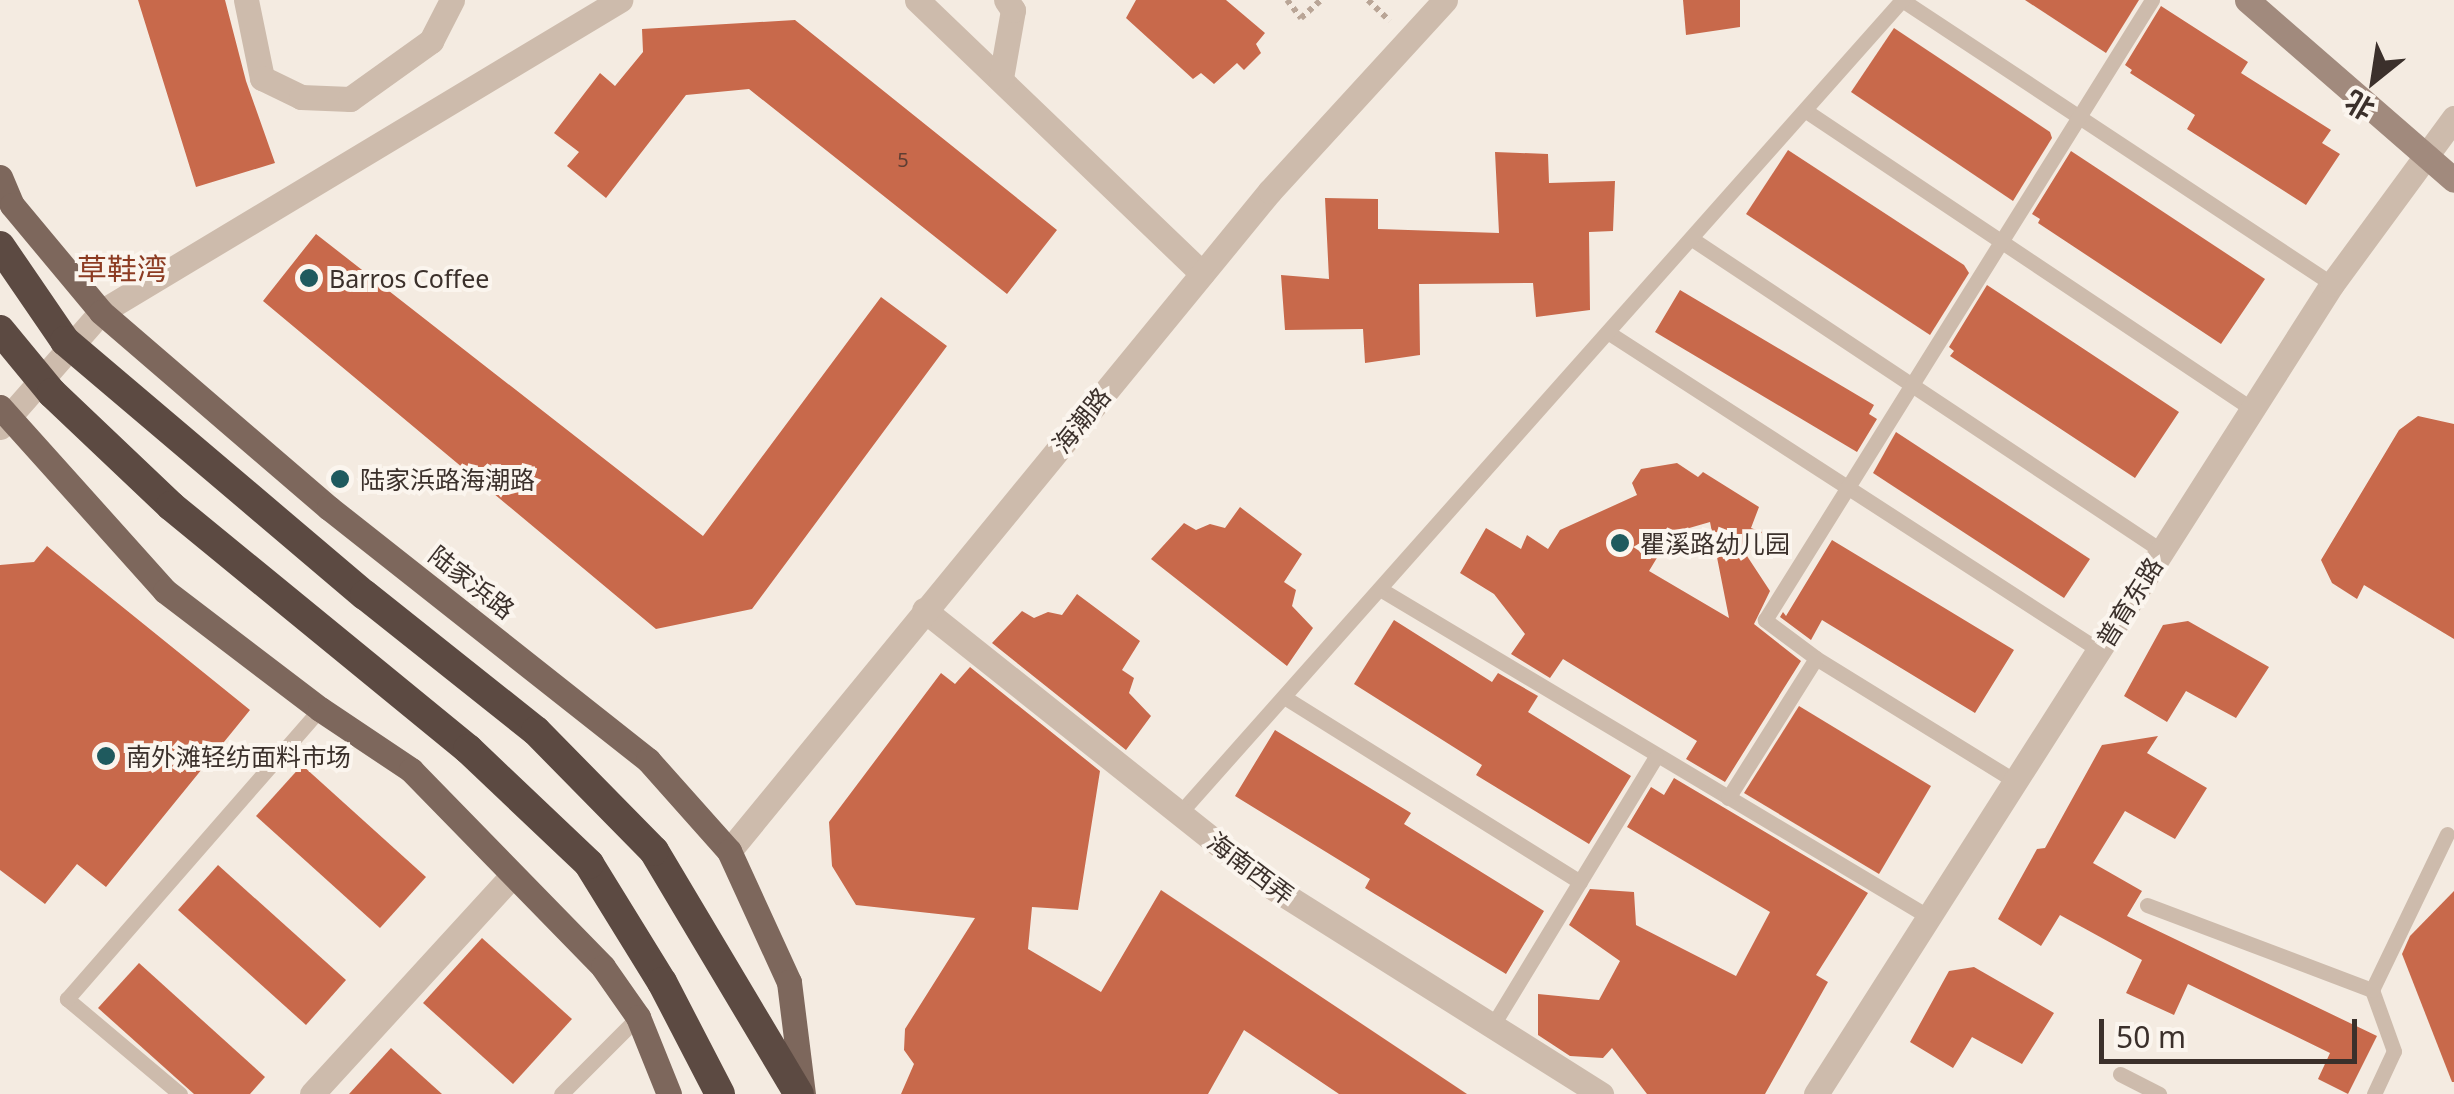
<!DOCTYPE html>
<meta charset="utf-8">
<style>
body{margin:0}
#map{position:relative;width:2454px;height:1094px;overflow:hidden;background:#f4ebe1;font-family:"Noto Sans","Noto Sans SC",sans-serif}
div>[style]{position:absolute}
.building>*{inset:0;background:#c8694b}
.path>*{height:6px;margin-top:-3px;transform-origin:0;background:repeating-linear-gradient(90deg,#b9a596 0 5px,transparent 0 10px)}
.lane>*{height:15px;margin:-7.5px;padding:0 7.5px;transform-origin:7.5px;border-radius:7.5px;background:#cdbbac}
.street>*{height:25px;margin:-12.5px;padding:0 12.5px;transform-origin:12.5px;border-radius:12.5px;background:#cdbbac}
.secondary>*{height:25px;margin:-12.5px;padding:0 12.5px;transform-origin:12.5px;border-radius:12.5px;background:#a18a7d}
.primary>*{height:25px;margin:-12.5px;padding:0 12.5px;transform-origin:12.5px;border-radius:12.5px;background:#7d675c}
.highway>*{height:30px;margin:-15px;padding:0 15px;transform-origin:15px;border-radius:15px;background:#5c4a42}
.highway-bridge>*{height:30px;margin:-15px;padding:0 15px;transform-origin:15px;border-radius:15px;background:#5c4a42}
.dots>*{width:28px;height:28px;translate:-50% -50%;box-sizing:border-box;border:5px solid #fbf5ee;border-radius:50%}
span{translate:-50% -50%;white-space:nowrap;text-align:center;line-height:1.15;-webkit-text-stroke:8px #fbf5ee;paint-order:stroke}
.number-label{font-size:20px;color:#5e3e33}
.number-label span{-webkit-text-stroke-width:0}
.poi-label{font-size:25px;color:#3b302b}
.left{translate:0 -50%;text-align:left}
.street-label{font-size:25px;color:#3b302b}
.quarter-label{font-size:30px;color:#8c3b22}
.north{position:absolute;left:2324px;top:30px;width:100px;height:100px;-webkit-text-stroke:8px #fbf5ee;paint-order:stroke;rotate:210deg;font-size:28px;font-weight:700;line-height:40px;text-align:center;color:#3b302b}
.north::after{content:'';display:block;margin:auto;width:35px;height:45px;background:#3b302b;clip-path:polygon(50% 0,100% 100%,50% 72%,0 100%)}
.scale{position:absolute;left:2099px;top:1019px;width:258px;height:45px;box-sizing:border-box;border:5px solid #3b302b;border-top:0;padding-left:12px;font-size:30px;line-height:35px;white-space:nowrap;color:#3b302b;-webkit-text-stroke:8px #fbf5ee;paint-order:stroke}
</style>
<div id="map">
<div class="building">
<i style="clip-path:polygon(138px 0,225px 0,246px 81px,275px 163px,196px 187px)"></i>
<i style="clip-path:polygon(1136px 0,1226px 0,1265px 33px,1256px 44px,1261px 53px,1244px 70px,1237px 63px,1214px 84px,1201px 73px,1193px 79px,1126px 18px)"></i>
<i style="clip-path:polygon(1683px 0,1740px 0,1740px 27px,1686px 35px)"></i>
<i style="clip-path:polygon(2025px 0,2139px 0,2106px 53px)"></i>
<i style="clip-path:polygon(2161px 6px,2248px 62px,2241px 73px,2331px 130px,2322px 143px,2340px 154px,2306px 205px,2187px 129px,2195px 115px,2130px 73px,2132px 70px,2125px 65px)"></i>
<i style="clip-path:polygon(795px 20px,1057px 230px,1007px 294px,749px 89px,686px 95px,606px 198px,567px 166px,579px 152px,554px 133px,600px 73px,615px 86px,643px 52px,642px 29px)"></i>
<i style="clip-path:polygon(1894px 28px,2050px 132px,2052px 138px,2013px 201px,1851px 92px)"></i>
<i style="clip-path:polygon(1788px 150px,1964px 265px,1969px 273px,1930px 335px,1746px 214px)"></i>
<i style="clip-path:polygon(2071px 151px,2265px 279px,2221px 344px,2038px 223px,2040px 219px,2032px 214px)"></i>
<i style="clip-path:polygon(1495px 152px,1548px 154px,1549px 183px,1615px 181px,1613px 231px,1589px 232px,1590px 310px,1536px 317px,1533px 283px,1419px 284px,1420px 355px,1365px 363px,1363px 329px,1285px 330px,1281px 275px,1329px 279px,1325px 198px,1378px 199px,1378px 229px,1499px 233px)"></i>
<i style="clip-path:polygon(316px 234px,703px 536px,881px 297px,947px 346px,752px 609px,656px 629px,263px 301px)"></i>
<i style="clip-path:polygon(1987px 285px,2179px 412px,2135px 478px,1950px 356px,1954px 351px,1949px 347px)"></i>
<i style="clip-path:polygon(1680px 290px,1874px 405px,1869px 414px,1877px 419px,1857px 452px,1655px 332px)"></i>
<i style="clip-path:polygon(2418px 416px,2454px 424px,2454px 639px,2364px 585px,2357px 599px,2332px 583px,2321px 560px,2399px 430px)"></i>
<i style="clip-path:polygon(1896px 432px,2090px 559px,2064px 598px,1873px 473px)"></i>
<i style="clip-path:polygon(evenodd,1677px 463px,1698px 477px,1703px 472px,1759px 507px,1751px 528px,1762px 532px,1747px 556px,1770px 591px,1754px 624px,1801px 661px,1725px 782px,1686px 759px,1697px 741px,1563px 659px,1550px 678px,1511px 654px,1525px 634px,1494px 594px,1460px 573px,1486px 528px,1521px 549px,1527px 535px,1548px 549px,1560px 530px,1637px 495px,1632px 483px,1641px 469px,1677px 463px,1710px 522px,1729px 618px,1649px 571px,1672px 533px,1710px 522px)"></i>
<i style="clip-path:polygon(1240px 507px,1302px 554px,1284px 582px,1296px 590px,1292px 606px,1313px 628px,1287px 666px,1151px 559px,1184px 523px,1196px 530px,1210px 524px,1225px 528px)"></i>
<i style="clip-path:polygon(1832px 540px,2014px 650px,1975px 713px,1822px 620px,1811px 640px,1780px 617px,1783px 612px,1786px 616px)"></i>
<i style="clip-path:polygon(47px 546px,250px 710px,106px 887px,77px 864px,45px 904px,0 870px,0 565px,34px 562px)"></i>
<i style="clip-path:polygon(1077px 594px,1140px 641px,1122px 670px,1134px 678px,1129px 693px,1151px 716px,1126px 750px,992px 643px,1022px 611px,1034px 618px,1048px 612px,1062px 615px)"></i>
<i style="clip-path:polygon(1394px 620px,1492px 682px,1498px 673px,1538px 696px,1528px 712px,1631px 776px,1589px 844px,1476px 775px,1482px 765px,1354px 684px)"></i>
<i style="clip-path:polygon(2188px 621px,2269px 667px,2236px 718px,2186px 691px,2167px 722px,2124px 696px,2163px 625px)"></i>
<i style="clip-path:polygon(970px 667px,1100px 771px,1078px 910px,1032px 907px,1028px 949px,1101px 992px,1161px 890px,1467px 1094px,1339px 1094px,1244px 1030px,1208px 1094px,901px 1094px,914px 1064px,904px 1050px,905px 1029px,975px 918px,856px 905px,832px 866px,829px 822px,941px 673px,955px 684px)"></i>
<i style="clip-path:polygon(1799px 706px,1931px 786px,1879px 874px,1744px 793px)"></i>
<i style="clip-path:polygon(1275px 730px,1411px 813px,1404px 824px,1544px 911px,1506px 974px,1365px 888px,1370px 879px,1235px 796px)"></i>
<i style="clip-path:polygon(2158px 736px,2147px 753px,2207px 788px,2175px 839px,2125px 811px,2093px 863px,2142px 891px,2127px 916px,2377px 1036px,2348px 1094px,2318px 1079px,2330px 1053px,2188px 984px,2174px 1015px,2126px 993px,2142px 960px,2060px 915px,2041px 946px,1998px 919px,2037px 849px,2045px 848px,2102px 745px)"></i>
<i style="clip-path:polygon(302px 765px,426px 877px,380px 928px,256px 816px)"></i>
<i style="clip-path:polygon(1674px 778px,1868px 893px,1816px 975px,1828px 982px,1765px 1094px,1647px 1094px,1612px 1048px,1603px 1058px,1570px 1056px,1538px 1035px,1538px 994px,1599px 1000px,1620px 961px,1569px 925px,1590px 889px,1634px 892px,1636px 925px,1736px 976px,1770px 912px,1627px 827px,1651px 787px,1664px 795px)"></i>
<i style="clip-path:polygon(218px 865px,346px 980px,306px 1025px,178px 910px)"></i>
<i style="clip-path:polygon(2454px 891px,2454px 1082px,2452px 1082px,2402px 954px,2410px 936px)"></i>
<i style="clip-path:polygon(482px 938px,572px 1019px,513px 1084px,423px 1003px)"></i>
<i style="clip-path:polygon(139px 963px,265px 1077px,250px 1094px,194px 1094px,98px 1008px)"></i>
<i style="clip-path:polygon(1974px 967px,2054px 1013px,2022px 1064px,1972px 1037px,1953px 1068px,1910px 1042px,1949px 971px)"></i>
<i style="clip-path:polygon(391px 1048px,442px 1094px,349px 1094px)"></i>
</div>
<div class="path">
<i style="left:1287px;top:0;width:23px;rotate:52deg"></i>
<i style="left:1301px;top:18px;width:27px;rotate:-42deg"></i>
<i style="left:1368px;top:0;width:30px;rotate:44deg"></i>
</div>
<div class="lane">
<i style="left:1902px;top:0;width:515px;rotate:33.44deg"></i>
<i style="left:1806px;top:111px;width:536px;rotate:33.75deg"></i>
<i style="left:1692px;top:239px;width:564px;rotate:33.58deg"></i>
<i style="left:1609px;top:333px;width:584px;rotate:32.9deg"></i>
<i style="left:1380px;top:589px;width:640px;rotate:30.86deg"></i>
<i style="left:1284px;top:697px;width:349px;rotate:32deg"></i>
<i style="left:2015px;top:781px;width:234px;rotate:-148.3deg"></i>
<i style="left:1816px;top:658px;width:64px;rotate:-143.3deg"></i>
<i style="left:1765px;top:620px;width:731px;rotate:-58.03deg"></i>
<i style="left:1728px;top:798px;width:165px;rotate:-57.8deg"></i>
<i style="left:1179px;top:814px;width:1089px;rotate:-48.39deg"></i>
<i style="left:2147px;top:905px;width:241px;rotate:20.7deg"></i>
<i style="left:1491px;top:1028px;width:317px;rotate:-58.7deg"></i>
<i style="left:2120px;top:1074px;width:44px;rotate:27.1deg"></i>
<i style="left:180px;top:1094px;width:148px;rotate:-139.9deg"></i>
<i style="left:67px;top:999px;width:385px;rotate:-48.9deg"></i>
<i style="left:561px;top:1094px;width:109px;rotate:-45deg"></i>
<i style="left:2374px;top:1094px;width:47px;rotate:-65.1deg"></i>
<i style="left:2394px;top:1051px;width:65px;rotate:-109.8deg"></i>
<i style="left:2372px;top:990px;width:173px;rotate:-64.3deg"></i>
</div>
<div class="street">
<i style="left:246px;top:0;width:80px;rotate:78.4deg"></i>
<i style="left:262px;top:78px;width:43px;rotate:26deg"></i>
<i style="left:301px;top:97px;width:49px;rotate:2.3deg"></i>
<i style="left:350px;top:99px;width:100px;rotate:-35.6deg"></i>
<i style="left:431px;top:41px;width:46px;rotate:-62.9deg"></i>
<i style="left:917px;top:0;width:395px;rotate:43.8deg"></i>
<i style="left:1001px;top:78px;width:69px;rotate:-80deg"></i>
<i style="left:1013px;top:10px;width:12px;rotate:-125deg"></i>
<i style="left:0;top:427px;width:153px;rotate:-48.7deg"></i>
<i style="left:101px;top:312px;width:606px;rotate:-31.01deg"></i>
<i style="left:924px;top:610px;width:445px;rotate:38.5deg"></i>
<i style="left:1272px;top:887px;width:389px;rotate:32.2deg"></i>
<i style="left:729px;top:851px;width:853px;rotate:-50.66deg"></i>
<i style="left:1270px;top:191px;width:259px;rotate:-47.5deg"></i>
<i style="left:312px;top:1094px;width:297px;rotate:-47.5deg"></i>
<i style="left:1816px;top:1094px;width:960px;rotate:-57.5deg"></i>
<i style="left:2332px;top:284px;width:206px;rotate:-53.7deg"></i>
</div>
<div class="secondary">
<i style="left:2247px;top:0;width:274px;rotate:41deg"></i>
</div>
<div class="primary">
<i style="left:0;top:177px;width:30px;rotate:67deg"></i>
<i style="left:12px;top:205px;width:139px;rotate:50.2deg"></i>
<i style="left:101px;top:312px;width:301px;rotate:40.7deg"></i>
<i style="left:329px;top:508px;width:407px;rotate:38.3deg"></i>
<i style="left:648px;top:760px;width:122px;rotate:48.3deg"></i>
<i style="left:729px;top:851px;width:144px;rotate:65.4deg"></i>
<i style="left:789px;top:982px;width:113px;rotate:82.9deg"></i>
<i style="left:0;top:407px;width:247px;rotate:48.1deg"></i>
<i style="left:165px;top:591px;width:195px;rotate:37.3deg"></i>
<i style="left:320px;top:709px;width:110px;rotate:33.8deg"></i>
<i style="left:411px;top:770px;width:275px;rotate:45.7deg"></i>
<i style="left:603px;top:967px;width:61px;rotate:55deg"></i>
<i style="left:638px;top:1017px;width:83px;rotate:68.1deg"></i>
</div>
<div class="highway">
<i style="left:654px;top:851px;width:283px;rotate:59.2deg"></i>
<i style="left:589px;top:864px;width:139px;rotate:58.3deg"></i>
<i style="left:662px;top:982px;width:126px;rotate:62.6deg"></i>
</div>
<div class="highway-bridge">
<i style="left:0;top:246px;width:115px;rotate:55.6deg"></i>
<i style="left:65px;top:341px;width:393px;rotate:40.3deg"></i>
<i style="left:365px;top:595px;width:218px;rotate:38.5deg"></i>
<i style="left:536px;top:731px;width:168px;rotate:45.5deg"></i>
<i style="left:0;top:330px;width:82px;rotate:50.5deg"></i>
<i style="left:52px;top:393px;width:164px;rotate:43.5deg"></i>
<i style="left:171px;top:506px;width:384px;rotate:39.3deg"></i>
<i style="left:468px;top:749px;width:167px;rotate:43.5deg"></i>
</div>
<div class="dots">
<i style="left:309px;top:278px;background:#1f5a5e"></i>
<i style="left:340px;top:479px;background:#1f5a5e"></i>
<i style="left:1620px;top:543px;background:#1f5a5e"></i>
<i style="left:106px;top:756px;background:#1f5a5e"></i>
</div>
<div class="number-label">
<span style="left:903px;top:159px">5</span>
</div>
<div class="poi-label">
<span class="left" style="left:329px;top:278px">Barros Coffee</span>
<span class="left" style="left:360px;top:479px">陆家浜路海潮路</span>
<span class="left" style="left:1640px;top:543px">瞿溪路幼儿园</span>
<span class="left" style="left:126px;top:756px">南外滩轻纺面料市场</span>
</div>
<div class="street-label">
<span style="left:1081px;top:420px;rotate:-51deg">海潮路</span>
<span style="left:472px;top:582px;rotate:38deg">陆家浜路</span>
<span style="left:2129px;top:602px;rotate:-58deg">普育东路</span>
<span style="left:1251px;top:868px;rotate:37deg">海南西弄</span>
</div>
<div class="quarter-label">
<span style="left:122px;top:269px">草鞋湾</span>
</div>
<div class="north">北</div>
<div class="scale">50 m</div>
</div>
